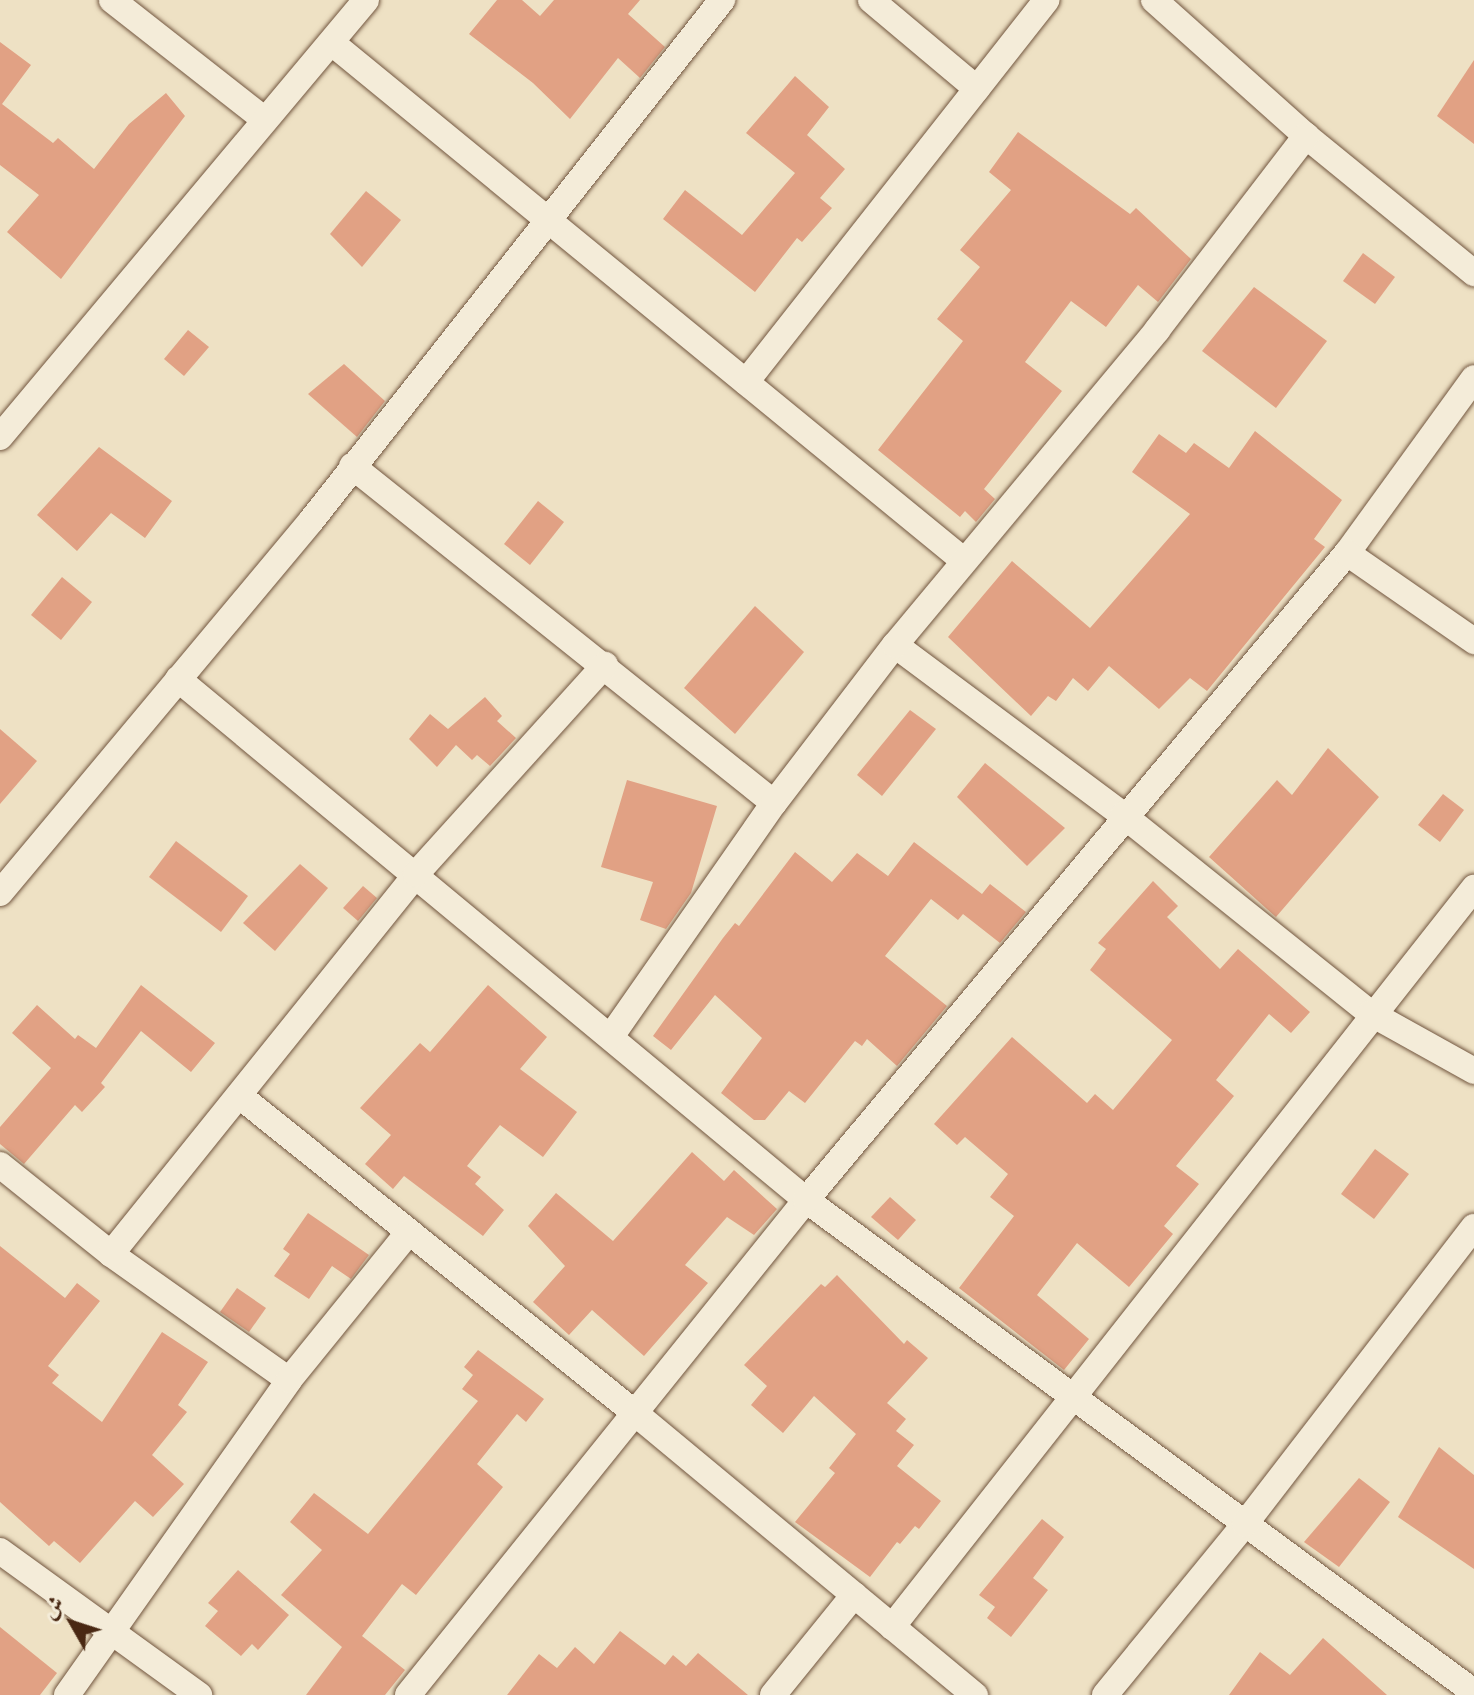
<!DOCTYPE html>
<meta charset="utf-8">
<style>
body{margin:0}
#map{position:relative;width:1474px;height:1695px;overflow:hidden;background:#eee1c4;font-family:"IM FELL Double Pica",Amiri,serif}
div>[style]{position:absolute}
.building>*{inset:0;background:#e1a184}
.roads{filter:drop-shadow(0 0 2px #72563f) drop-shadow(0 0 2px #72563f)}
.minor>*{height:26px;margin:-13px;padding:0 13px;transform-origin:13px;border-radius:13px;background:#f4ecd9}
span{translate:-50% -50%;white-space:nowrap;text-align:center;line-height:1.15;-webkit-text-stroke:7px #f4ecd9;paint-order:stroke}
.north{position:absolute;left:32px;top:1583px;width:80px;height:80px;-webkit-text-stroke:6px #f4ecd9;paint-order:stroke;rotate:309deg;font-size:22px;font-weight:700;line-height:32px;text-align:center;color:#492813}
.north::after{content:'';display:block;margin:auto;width:28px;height:36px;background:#492813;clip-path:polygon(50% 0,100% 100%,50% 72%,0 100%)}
</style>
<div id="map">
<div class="building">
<i style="clip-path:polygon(497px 0,522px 0,540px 16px,554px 0,640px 0,628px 14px,665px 47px,640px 78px,618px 58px,570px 119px,533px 83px,469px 34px)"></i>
<i style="clip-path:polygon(0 42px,31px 65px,2px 104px,53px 143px,58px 138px,94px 169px,129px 124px,166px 93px,185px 116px,61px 279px,7px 232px,39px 195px,0 165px)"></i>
<i style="clip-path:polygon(1474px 60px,1474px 144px,1437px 116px)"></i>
<i style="clip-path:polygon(795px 76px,829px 107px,807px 135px,845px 169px,820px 198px,832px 208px,802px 242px,797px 238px,755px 292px,663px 219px,685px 190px,742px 235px,795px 173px,746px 133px)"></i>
<i style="clip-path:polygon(1018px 132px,1130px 214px,1136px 208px,1191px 259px,1158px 302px,1138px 285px,1106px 327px,1071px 301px,1025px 362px,1062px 391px,984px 489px,995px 499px,976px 522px,965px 511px,960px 517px,878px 450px,963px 341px,937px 319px,980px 267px,960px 250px,1011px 190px,989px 172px)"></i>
<i style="clip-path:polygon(366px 191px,401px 220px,362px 267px,330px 234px)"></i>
<i style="clip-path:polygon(1363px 253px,1395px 277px,1375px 304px,1343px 281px)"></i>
<i style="clip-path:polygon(1254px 287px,1327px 341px,1276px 408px,1202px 351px)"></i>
<i style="clip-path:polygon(188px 330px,209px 347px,184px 376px,164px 359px)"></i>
<i style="clip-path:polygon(344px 364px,385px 401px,357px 437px,308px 394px)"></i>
<i style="clip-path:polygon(1255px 431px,1342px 500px,1314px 539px,1325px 547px,1207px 691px,1190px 678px,1159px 709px,1109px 666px,1088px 691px,1073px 678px,1056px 701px,1048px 696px,1031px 716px,948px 637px,1012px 561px,1090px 628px,1190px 514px,1132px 472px,1159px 434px,1186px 453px,1194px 443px,1229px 468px)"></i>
<i style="clip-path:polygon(99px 447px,172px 501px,145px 538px,111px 513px,77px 551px,37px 515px)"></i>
<i style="clip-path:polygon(538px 501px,564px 522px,530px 565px,504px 544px)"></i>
<i style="clip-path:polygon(62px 577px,92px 602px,61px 640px,31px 615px)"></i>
<i style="clip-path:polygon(755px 606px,804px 652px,735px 734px,684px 688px)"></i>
<i style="clip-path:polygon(485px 697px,502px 716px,497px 721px,516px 738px,490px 766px,477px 755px,472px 760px,456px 745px,437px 767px,409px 739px,430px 714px,448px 729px)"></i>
<i style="clip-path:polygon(910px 710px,936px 729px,882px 796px,857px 775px)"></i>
<i style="clip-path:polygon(0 729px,37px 761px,0 804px)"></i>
<i style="clip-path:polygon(1328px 748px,1379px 797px,1276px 917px,1209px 857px,1277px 780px,1292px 795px)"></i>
<i style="clip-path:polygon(985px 763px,1065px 828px,1027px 866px,957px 797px)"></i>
<i style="clip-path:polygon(627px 780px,717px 806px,691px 893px,666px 929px,640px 920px,653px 882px,601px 867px)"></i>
<i style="clip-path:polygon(1443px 794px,1464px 810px,1440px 842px,1418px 825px)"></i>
<i style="clip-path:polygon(176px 841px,248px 896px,221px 932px,149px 877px)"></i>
<i style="clip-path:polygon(914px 842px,982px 894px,990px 884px,1026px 912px,1000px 943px,963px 914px,958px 920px,931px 899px,885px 956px,947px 1006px,897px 1066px,867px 1039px,862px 1046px,855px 1041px,805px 1103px,789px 1091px,765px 1120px,754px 1120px,721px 1093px,762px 1038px,715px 995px,671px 1050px,653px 1036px,723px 938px,735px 923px,739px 926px,795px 852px,832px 882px,857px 853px,888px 876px)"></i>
<i style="clip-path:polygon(300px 864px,328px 888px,275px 951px,243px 923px)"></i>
<i style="clip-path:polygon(1153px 881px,1178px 906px,1167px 917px,1220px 969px,1238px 949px,1310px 1012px,1291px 1033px,1269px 1014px,1216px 1080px,1234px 1096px,1176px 1166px,1199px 1184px,1164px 1226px,1173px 1234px,1129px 1287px,1077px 1243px,1037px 1295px,1089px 1339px,1064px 1370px,959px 1288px,1014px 1216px,990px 1197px,1008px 1174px,965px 1137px,957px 1145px,934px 1124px,1012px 1037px,1087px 1103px,1095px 1094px,1113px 1110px,1172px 1040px,1090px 970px,1106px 949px,1098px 943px)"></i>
<i style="clip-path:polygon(363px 886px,377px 898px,358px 921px,343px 908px)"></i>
<i style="clip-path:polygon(141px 985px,215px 1043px,191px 1072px,141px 1031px,101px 1083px,105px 1087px,82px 1112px,75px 1105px,24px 1164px,0 1144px,0 1127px,51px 1068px,12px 1033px,37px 1005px,75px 1039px,78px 1035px,96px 1048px)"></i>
<i style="clip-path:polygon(488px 985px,547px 1037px,520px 1069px,577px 1112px,543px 1157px,500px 1125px,467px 1166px,481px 1177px,475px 1184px,504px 1210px,483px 1236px,404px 1176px,393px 1189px,365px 1164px,391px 1135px,360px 1108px,420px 1043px,430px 1052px)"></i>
<i style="clip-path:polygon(1375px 1149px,1409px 1174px,1374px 1219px,1341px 1194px)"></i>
<i style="clip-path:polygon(692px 1152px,724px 1181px,734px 1170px,777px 1209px,754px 1235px,727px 1217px,685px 1265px,708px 1283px,644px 1356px,592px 1310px,569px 1335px,533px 1302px,565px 1266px,528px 1226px,556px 1193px,613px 1241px)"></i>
<i style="clip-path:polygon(890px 1197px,916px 1220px,898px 1240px,871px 1217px)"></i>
<i style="clip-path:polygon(308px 1213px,369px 1255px,351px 1279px,332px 1266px,309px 1299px,274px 1276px,290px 1254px,283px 1249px)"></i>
<i style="clip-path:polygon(0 1246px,65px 1298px,77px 1283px,100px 1301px,48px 1366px,59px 1375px,52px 1383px,102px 1422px,162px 1332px,208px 1362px,178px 1405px,187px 1412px,152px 1455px,184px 1484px,153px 1517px,135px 1501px,80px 1563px,54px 1541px,49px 1546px,0 1502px)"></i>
<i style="clip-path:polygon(837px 1275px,904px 1344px,907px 1340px,928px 1358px,887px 1403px,906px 1419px,896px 1431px,914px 1445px,897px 1466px,941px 1501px,919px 1529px,915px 1526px,900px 1544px,897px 1542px,870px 1577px,795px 1522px,835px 1473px,829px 1468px,856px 1434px,814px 1396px,783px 1433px,751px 1405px,767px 1386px,744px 1365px,821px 1284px,825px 1287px)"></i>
<i style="clip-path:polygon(237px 1288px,266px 1308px,249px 1332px,220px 1312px)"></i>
<i style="clip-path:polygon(478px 1350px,544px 1399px,526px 1422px,517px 1414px,477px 1464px,503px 1487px,416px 1595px,402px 1584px,362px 1636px,405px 1670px,385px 1695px,306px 1695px,342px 1647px,281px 1595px,322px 1550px,290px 1522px,314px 1493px,368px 1534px,478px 1401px,462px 1389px,473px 1375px,464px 1367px)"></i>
<i style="clip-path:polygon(1439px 1447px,1474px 1475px,1474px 1569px,1398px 1517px)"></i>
<i style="clip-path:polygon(1359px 1478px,1390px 1502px,1339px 1567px,1304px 1542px)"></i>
<i style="clip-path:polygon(1042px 1519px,1064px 1537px,1033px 1578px,1048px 1590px,1011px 1637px,987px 1618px,995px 1607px,979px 1595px)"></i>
<i style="clip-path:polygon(238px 1570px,289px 1615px,258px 1650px,252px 1644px,241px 1656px,205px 1626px,218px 1611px,208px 1603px)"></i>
<i style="clip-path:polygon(0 1627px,57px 1673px,40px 1695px,0 1695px)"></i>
<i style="clip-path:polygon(620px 1631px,665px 1665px,673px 1655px,686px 1666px,698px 1653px,748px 1695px,507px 1695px,539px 1654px,557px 1668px,575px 1647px,594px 1664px)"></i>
<i style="clip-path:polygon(1323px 1638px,1387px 1695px,1229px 1695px,1260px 1652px,1290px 1675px)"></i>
</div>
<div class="roads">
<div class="minor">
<i style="left:112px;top:0;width:193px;rotate:38.1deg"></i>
<i style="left:871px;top:0;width:138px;rotate:40deg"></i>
<i style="left:1154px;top:0;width:204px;rotate:41.8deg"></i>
<i style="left:1306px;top:136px;width:217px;rotate:39.2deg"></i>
<i style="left:332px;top:43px;width:816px;rotate:39.33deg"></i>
<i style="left:746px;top:382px;width:486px;rotate:-51.8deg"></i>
<i style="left:0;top:437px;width:570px;rotate:-50.05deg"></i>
<i style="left:352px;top:466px;width:540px;rotate:38.61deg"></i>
<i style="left:1347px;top:553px;width:216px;rotate:-54deg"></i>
<i style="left:895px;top:645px;width:284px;rotate:36.7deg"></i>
<i style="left:1123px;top:815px;width:317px;rotate:38.7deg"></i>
<i style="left:1370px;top:1013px;width:119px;rotate:29.1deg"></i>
<i style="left:178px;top:679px;width:816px;rotate:39.68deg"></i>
<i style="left:806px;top:1200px;width:826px;rotate:36.38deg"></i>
<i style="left:0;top:893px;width:485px;rotate:-50.1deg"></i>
<i style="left:311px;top:521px;width:664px;rotate:-51.73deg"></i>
<i style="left:612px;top:1035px;width:283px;rotate:-55.1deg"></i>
<i style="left:774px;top:803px;width:199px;rotate:-52.6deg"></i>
<i style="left:895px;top:645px;width:410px;rotate:-50.2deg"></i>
<i style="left:1157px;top:330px;width:245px;rotate:-52.5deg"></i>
<i style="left:241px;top:1097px;width:505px;rotate:38.73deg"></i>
<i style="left:635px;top:1413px;width:442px;rotate:39.7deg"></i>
<i style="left:0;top:1165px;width:142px;rotate:38.7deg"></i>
<i style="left:111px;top:1254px;width:218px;rotate:35.3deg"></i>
<i style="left:111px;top:1254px;width:487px;rotate:-51.2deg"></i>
<i style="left:416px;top:874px;width:282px;rotate:-47.9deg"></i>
<i style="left:0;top:1551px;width:246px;rotate:35.9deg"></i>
<i style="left:892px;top:1627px;width:941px;rotate:-51.78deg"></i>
<i style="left:67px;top:1695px;width:385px;rotate:-54.8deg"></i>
<i style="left:289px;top:1380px;width:189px;rotate:-51deg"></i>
<i style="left:408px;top:1695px;width:635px;rotate:-51.2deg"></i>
<i style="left:806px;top:1200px;width:843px;rotate:-50.1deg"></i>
<i style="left:1347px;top:553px;width:155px;rotate:34.7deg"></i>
<i style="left:773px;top:1695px;width:129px;rotate:-51deg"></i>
<i style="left:1105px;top:1695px;width:221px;rotate:-50.7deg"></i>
<i style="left:1245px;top:1524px;width:375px;rotate:-52.4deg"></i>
</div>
</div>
<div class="north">ش</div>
</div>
